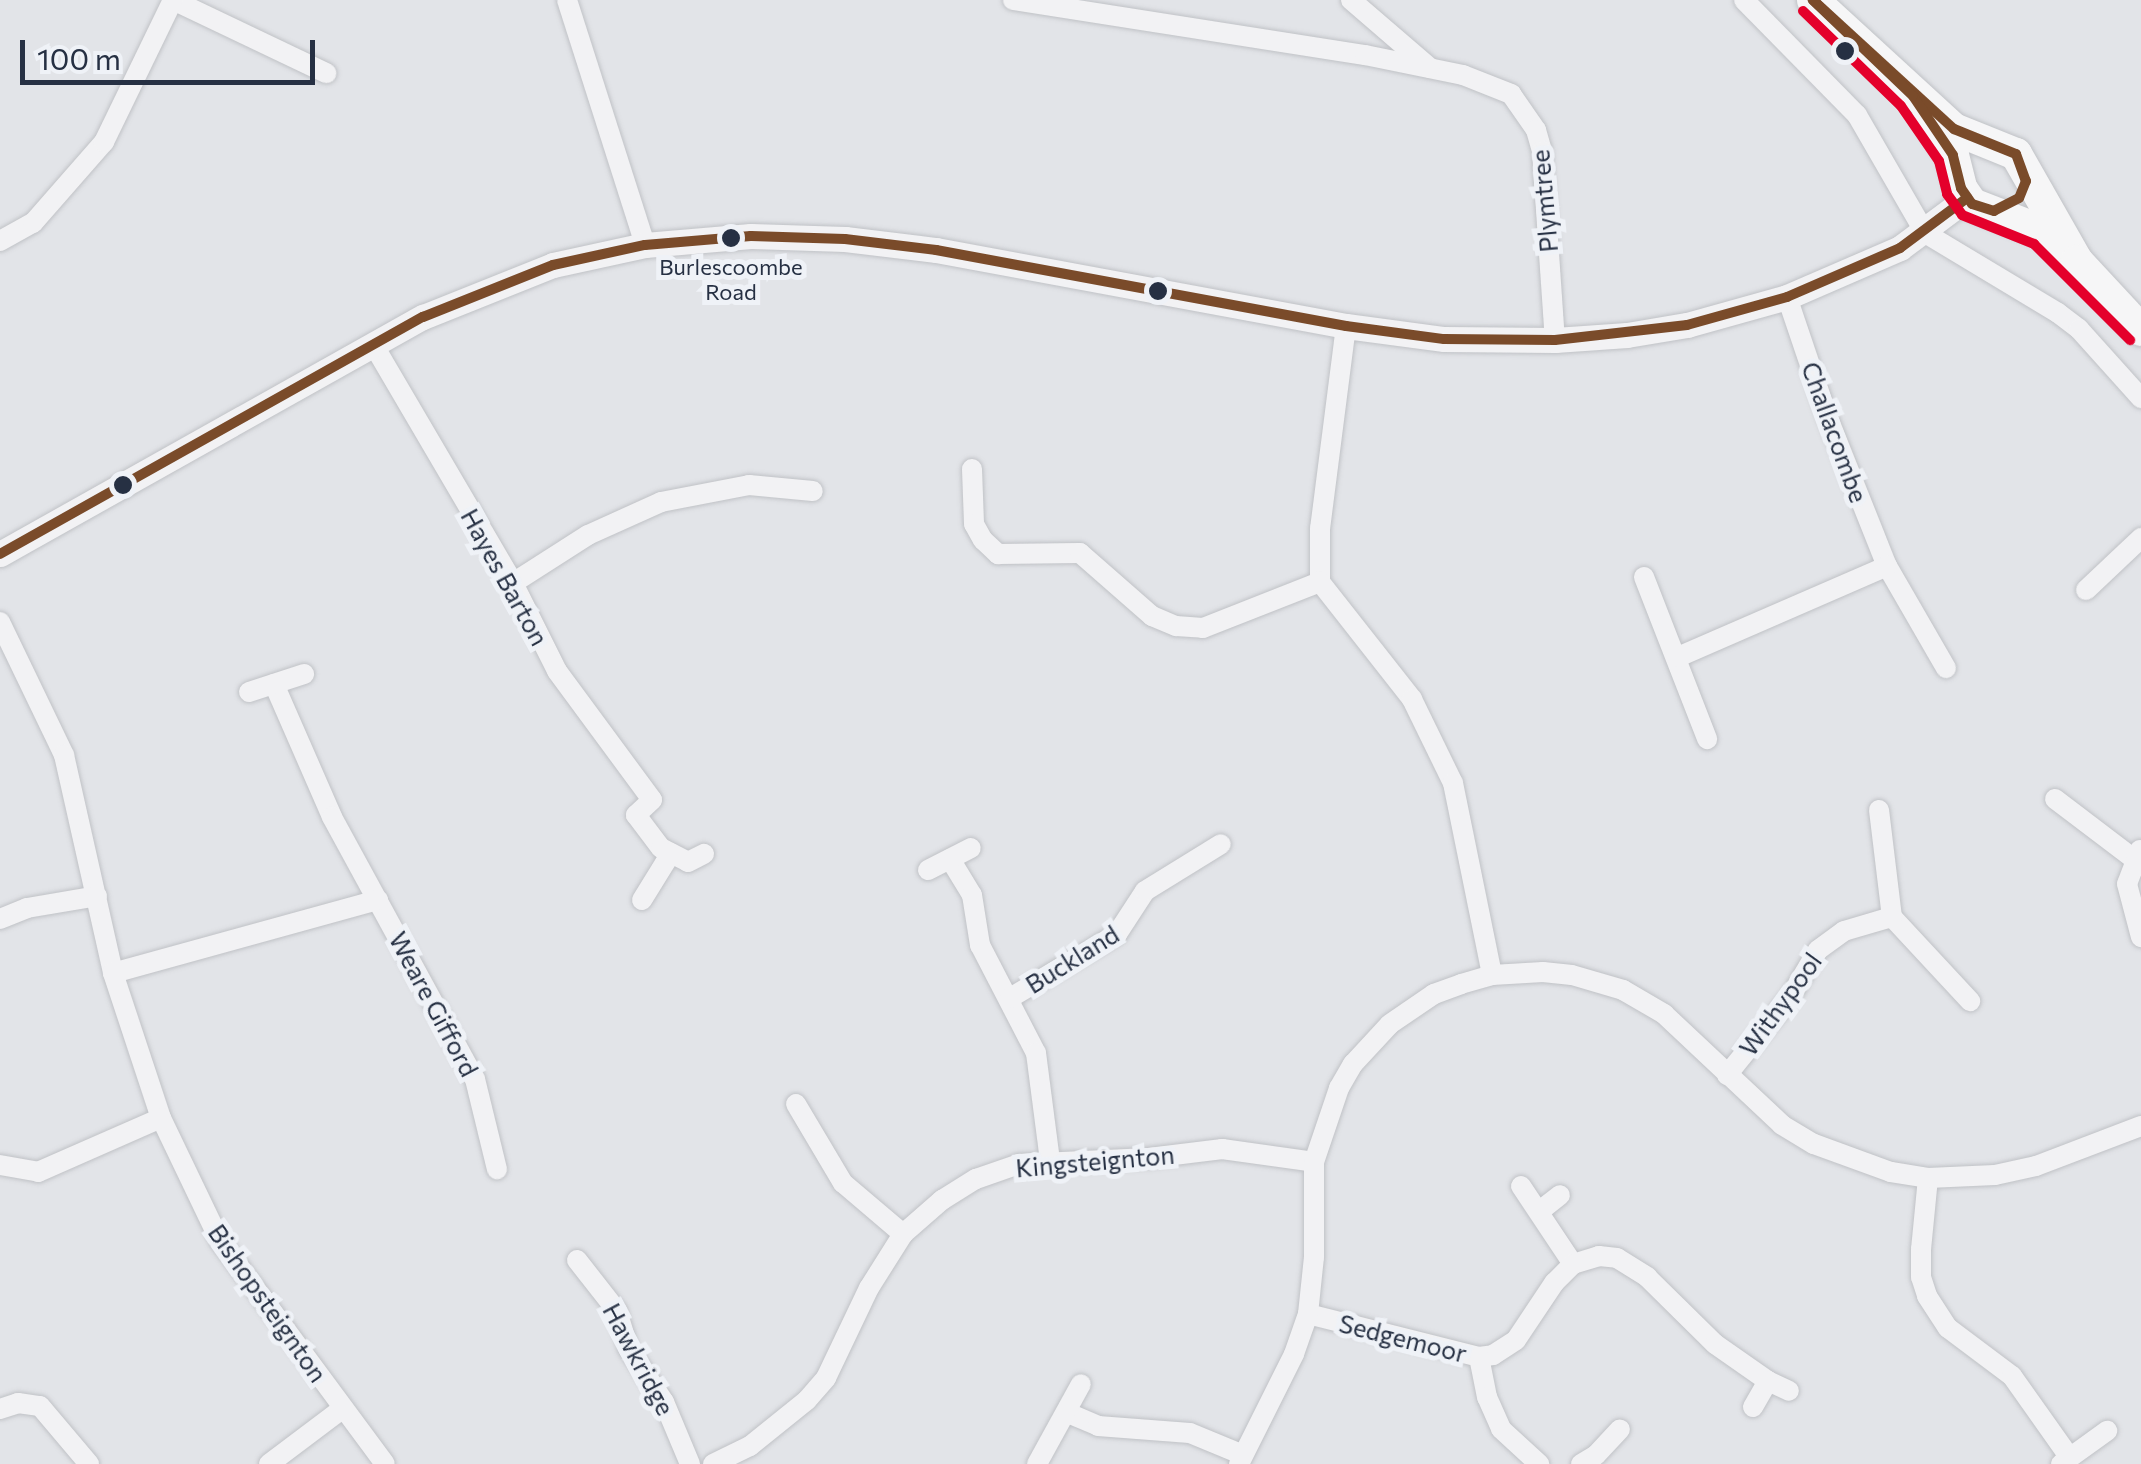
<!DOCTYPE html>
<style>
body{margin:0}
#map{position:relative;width:2141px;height:1464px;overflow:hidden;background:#e2e4e8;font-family:Commissioner,sans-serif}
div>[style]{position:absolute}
.roads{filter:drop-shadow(0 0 2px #c0c2c6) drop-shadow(0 0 2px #c0c2c6)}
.minor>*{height:20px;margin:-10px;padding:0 10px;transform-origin:10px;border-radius:10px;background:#f2f2f4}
.tertiary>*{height:25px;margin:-12.5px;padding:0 12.5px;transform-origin:12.5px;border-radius:12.5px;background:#f2f2f4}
.primary>*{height:32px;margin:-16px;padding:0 16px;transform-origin:16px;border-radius:16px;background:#f6f6f7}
.bus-1>*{height:10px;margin:-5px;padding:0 5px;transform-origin:5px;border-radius:5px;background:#7a4b2a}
.bus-2>*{height:10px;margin:-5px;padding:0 5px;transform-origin:5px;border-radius:5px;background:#e4002b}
.dots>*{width:28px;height:28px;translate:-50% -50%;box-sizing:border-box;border:5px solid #eff2f7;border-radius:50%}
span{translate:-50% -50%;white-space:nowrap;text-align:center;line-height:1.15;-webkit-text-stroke:10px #eff2f7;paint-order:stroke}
.bus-label{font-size:22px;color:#263043}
.street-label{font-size:25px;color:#263043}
.scale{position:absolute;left:20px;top:40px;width:295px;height:45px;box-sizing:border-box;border:5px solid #263043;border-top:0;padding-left:12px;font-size:30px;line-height:35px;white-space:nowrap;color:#263043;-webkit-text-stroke:8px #eff2f7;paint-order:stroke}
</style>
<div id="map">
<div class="roads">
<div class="minor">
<i style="left:173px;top:0;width:170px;rotate:25.5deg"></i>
<i style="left:567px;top:0;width:257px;rotate:72.3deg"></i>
<i style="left:1013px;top:0;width:356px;rotate:8.9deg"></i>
<i style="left:1365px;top:55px;width:100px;rotate:11.5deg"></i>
<i style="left:1463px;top:75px;width:52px;rotate:21.6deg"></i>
<i style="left:1511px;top:94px;width:44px;rotate:55.2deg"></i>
<i style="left:1536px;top:130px;width:22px;rotate:74deg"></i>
<i style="left:1542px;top:151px;width:189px;rotate:86.1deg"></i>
<i style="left:1351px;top:0;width:104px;rotate:40.7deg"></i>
<i style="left:1744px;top:0;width:161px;rotate:45.5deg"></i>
<i style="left:1857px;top:115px;width:136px;rotate:60deg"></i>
<i style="left:1925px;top:233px;width:155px;rotate:31deg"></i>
<i style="left:2058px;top:313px;width:26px;rotate:37deg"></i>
<i style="left:2079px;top:329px;width:93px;rotate:48.1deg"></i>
<i style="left:0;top:241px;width:38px;rotate:-29deg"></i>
<i style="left:33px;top:223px;width:108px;rotate:-48.8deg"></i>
<i style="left:104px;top:142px;width:158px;rotate:-64.1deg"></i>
<i style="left:1787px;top:297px;width:128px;rotate:71.3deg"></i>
<i style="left:1828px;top:418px;width:159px;rotate:68.3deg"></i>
<i style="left:1887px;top:566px;width:118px;rotate:60deg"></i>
<i style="left:1346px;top:326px;width:204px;rotate:97.3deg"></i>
<i style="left:1320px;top:528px;width:54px;rotate:90deg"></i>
<i style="left:1320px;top:582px;width:149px;rotate:51.8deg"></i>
<i style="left:1412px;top:699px;width:93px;rotate:64deg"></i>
<i style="left:1453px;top:783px;width:196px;rotate:78.5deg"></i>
<i style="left:373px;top:344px;width:277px;rotate:59.6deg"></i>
<i style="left:513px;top:583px;width:98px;rotate:63.4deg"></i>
<i style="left:557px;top:671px;width:160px;rotate:53.6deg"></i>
<i style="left:652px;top:800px;width:22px;rotate:137deg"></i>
<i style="left:636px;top:815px;width:41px;rotate:52.9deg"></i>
<i style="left:661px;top:848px;width:30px;rotate:27deg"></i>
<i style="left:688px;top:862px;width:18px;rotate:-27deg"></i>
<i style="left:972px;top:469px;width:55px;rotate:87.9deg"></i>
<i style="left:974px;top:524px;width:18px;rotate:61deg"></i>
<i style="left:983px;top:540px;width:21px;rotate:43deg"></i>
<i style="left:998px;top:554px;width:82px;rotate:-0.7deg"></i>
<i style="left:1080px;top:553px;width:96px;rotate:41.2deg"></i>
<i style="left:1152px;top:616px;width:26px;rotate:23deg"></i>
<i style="left:1176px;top:626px;width:27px;rotate:4deg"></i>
<i style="left:1203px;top:628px;width:126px;rotate:-21.5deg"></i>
<i style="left:1644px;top:577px;width:174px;rotate:68.7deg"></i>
<i style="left:513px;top:583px;width:89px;rotate:-32.6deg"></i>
<i style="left:588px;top:535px;width:80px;rotate:-24.3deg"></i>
<i style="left:661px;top:502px;width:90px;rotate:-10.9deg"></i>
<i style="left:749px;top:485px;width:64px;rotate:5.4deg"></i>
<i style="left:2086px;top:590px;width:76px;rotate:-43.4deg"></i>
<i style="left:0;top:622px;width:148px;rotate:64.3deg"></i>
<i style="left:64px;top:755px;width:223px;rotate:77.3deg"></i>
<i style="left:113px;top:973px;width:153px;rotate:71.7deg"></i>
<i style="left:161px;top:1118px;width:136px;rotate:64.4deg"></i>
<i style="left:220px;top:1241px;width:277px;rotate:53.5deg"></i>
<i style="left:1678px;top:657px;width:228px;rotate:-23.5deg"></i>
<i style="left:274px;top:684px;width:145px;rotate:66.4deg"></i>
<i style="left:332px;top:817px;width:298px;rotate:61.4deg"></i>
<i style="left:475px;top:1079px;width:93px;rotate:76.3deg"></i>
<i style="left:249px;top:692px;width:58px;rotate:-18.1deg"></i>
<i style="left:2055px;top:799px;width:99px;rotate:37.2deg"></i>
<i style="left:1879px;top:810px;width:108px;rotate:83.1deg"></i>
<i style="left:1892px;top:917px;width:115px;rotate:47.1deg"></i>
<i style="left:2140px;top:850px;width:36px;rotate:111deg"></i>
<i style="left:2127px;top:884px;width:55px;rotate:75.2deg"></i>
<i style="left:950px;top:859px;width:42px;rotate:58.6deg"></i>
<i style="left:972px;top:895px;width:51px;rotate:80.9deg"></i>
<i style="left:980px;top:945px;width:122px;rotate:62.6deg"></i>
<i style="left:1036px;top:1053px;width:109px;rotate:82.6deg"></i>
<i style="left:928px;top:870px;width:48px;rotate:-27.1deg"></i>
<i style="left:642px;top:900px;width:55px;rotate:-58.3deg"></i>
<i style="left:0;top:919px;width:29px;rotate:-22deg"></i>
<i style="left:27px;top:908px;width:71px;rotate:-9.7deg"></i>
<i style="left:113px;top:973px;width:275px;rotate:-15.4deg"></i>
<i style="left:1010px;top:998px;width:125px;rotate:-30.9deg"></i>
<i style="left:1117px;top:934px;width:51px;rotate:-56.9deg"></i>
<i style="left:1145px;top:891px;width:89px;rotate:-31.7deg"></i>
<i style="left:1727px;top:1075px;width:102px;rotate:-51deg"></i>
<i style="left:1791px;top:996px;width:53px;rotate:-59.6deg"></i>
<i style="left:1818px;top:950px;width:32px;rotate:-36deg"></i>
<i style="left:1844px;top:931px;width:50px;rotate:-16.3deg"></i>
<i style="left:796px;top:1104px;width:92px;rotate:59.3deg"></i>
<i style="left:843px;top:1183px;width:79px;rotate:40.4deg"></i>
<i style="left:0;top:1165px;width:39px;rotate:10deg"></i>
<i style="left:38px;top:1172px;width:134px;rotate:-23.7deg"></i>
<i style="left:1928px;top:1178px;width:71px;rotate:95.6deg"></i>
<i style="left:1921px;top:1249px;width:28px;rotate:90deg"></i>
<i style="left:1921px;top:1277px;width:20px;rotate:72deg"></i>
<i style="left:1927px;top:1296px;width:38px;rotate:57deg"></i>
<i style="left:1948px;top:1328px;width:80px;rotate:36.9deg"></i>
<i style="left:2012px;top:1376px;width:100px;rotate:54.7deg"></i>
<i style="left:1521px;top:1186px;width:94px;rotate:56.3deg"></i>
<i style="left:1541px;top:1210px;width:24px;rotate:-38deg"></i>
<i style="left:577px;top:1260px;width:65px;rotate:51.9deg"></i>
<i style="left:617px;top:1311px;width:39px;rotate:73deg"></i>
<i style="left:628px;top:1348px;width:65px;rotate:56.3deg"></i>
<i style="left:664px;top:1402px;width:67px;rotate:67.2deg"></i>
<i style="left:1308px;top:1314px;width:176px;rotate:14.1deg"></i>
<i style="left:1479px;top:1357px;width:14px;rotate:-8deg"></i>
<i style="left:1493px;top:1355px;width:27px;rotate:-33deg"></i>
<i style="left:1516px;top:1340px;width:69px;rotate:-56.3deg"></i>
<i style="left:1554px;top:1283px;width:27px;rotate:-45deg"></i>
<i style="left:1573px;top:1264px;width:27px;rotate:-17deg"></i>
<i style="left:1599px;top:1256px;width:18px;rotate:6deg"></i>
<i style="left:1617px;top:1258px;width:36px;rotate:32deg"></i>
<i style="left:1647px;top:1277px;width:95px;rotate:44.6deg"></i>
<i style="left:1715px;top:1344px;width:65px;rotate:34.9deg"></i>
<i style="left:1479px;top:1357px;width:41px;rotate:78.7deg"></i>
<i style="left:1487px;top:1397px;width:35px;rotate:66deg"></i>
<i style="left:1501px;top:1429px;width:52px;rotate:42.6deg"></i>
<i style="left:1753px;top:1407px;width:30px;rotate:-60deg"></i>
<i style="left:1768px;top:1381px;width:23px;rotate:25deg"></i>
<i style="left:0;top:1409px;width:19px;rotate:-18deg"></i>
<i style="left:18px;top:1403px;width:22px;rotate:8deg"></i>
<i style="left:40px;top:1406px;width:76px;rotate:49.8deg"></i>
<i style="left:1068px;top:1413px;width:33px;rotate:23deg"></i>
<i style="left:1098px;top:1426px;width:92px;rotate:4.4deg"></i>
<i style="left:1190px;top:1433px;width:55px;rotate:22.4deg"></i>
<i style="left:269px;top:1464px;width:91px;rotate:-37deg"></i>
<i style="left:713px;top:1464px;width:41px;rotate:-25.9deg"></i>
<i style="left:750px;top:1446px;width:73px;rotate:-38.9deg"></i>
<i style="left:807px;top:1400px;width:29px;rotate:-49deg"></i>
<i style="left:826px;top:1378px;width:100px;rotate:-64.5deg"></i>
<i style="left:869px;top:1288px;width:64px;rotate:-57.8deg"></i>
<i style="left:903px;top:1234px;width:52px;rotate:-41.1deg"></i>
<i style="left:942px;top:1200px;width:40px;rotate:-32deg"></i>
<i style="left:976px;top:1179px;width:46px;rotate:-19.2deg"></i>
<i style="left:1019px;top:1164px;width:130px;rotate:-2.6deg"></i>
<i style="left:1149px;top:1158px;width:74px;rotate:-7deg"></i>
<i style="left:1222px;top:1149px;width:93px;rotate:8deg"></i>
<i style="left:1037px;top:1464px;width:91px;rotate:-61.2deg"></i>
<i style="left:1239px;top:1464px;width:123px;rotate:-63.4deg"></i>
<i style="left:1294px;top:1354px;width:42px;rotate:-70.7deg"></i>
<i style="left:1308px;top:1314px;width:57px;rotate:-84deg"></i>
<i style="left:1314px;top:1257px;width:95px;rotate:-90deg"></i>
<i style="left:1314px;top:1162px;width:78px;rotate:-71.3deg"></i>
<i style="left:1339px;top:1088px;width:28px;rotate:-60deg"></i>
<i style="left:1353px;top:1064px;width:54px;rotate:-47.2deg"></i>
<i style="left:1390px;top:1024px;width:53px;rotate:-34.3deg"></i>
<i style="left:1434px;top:994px;width:29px;rotate:-20deg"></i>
<i style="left:1461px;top:984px;width:32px;rotate:-16deg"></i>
<i style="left:1492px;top:975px;width:51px;rotate:-3.4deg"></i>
<i style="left:1543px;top:972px;width:29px;rotate:6deg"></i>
<i style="left:1572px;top:975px;width:53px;rotate:16.4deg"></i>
<i style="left:1623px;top:990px;width:48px;rotate:30.3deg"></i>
<i style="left:1664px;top:1014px;width:162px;rotate:43.2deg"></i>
<i style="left:1782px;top:1125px;width:37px;rotate:31deg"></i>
<i style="left:1814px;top:1144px;width:82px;rotate:20deg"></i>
<i style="left:1891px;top:1172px;width:37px;rotate:9deg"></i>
<i style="left:1928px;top:1178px;width:67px;rotate:-2.6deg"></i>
<i style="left:1995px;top:1175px;width:42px;rotate:-12.4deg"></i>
<i style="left:2036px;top:1166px;width:112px;rotate:-20.9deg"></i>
<i style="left:1581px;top:1464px;width:17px;rotate:-31deg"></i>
<i style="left:1596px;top:1455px;width:35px;rotate:-47deg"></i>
<i style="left:2061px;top:1464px;width:57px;rotate:-35.7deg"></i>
</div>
<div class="tertiary">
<i style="left:0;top:554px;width:485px;rotate:-29.3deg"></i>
<i style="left:423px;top:317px;width:140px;rotate:-21.8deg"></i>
<i style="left:553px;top:265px;width:94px;rotate:-12.3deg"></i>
<i style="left:645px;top:245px;width:106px;rotate:-4.9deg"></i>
<i style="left:751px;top:236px;width:94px;rotate:1.8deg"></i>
<i style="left:845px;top:239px;width:92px;rotate:6.9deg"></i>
<i style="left:936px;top:250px;width:417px;rotate:10.5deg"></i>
<i style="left:1346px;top:326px;width:99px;rotate:7.6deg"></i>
<i style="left:1444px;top:339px;width:111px;rotate:0.5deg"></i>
<i style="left:1555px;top:340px;width:72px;rotate:-4deg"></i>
<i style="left:1627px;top:335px;width:61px;rotate:-9.5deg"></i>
<i style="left:1687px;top:325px;width:104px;rotate:-15.6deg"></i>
<i style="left:1787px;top:297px;width:123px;rotate:-23.4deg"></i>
<i style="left:1900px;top:248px;width:84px;rotate:-36.7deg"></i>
</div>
<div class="primary">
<i style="left:1813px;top:0;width:191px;rotate:42.5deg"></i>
<i style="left:1954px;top:129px;width:67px;rotate:22deg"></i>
<i style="left:2016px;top:154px;width:123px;rotate:60.3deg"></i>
<i style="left:1928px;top:116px;width:46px;rotate:57.3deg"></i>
<i style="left:1953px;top:155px;width:34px;rotate:76deg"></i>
<i style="left:1961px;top:188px;width:19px;rotate:55deg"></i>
<i style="left:1972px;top:204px;width:75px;rotate:21.1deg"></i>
<i style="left:2042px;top:231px;width:46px;rotate:40.6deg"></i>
<i style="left:2077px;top:261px;width:94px;rotate:47.2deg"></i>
</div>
</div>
<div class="bus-1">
<i style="left:1813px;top:0;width:191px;rotate:42.5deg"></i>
<i style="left:1954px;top:129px;width:67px;rotate:22deg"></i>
<i style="left:2016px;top:154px;width:29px;rotate:70deg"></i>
<i style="left:2026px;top:181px;width:18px;rotate:112deg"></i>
<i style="left:2019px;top:198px;width:28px;rotate:153deg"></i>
<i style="left:1994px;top:211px;width:23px;rotate:-162deg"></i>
<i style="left:1972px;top:204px;width:19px;rotate:-125deg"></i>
<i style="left:1961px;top:188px;width:34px;rotate:-104deg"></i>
<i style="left:1953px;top:155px;width:71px;rotate:-124.1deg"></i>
<i style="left:1913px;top:96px;width:139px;rotate:-136.2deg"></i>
<i style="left:0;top:554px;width:485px;rotate:-29.3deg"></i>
<i style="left:423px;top:317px;width:140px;rotate:-21.8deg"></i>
<i style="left:553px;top:265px;width:94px;rotate:-12.3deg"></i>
<i style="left:645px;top:245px;width:106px;rotate:-4.9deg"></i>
<i style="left:751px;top:236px;width:94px;rotate:1.8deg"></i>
<i style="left:845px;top:239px;width:92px;rotate:6.9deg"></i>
<i style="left:936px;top:250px;width:417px;rotate:10.5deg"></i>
<i style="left:1346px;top:326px;width:99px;rotate:7.6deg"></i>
<i style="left:1444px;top:339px;width:111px;rotate:0.5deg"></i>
<i style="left:1555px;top:340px;width:133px;rotate:-6.5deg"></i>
<i style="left:1687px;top:325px;width:104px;rotate:-15.6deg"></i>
<i style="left:1787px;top:297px;width:123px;rotate:-23.4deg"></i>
<i style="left:1900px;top:248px;width:84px;rotate:-36.7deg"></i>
</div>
<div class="bus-2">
<i style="left:1803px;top:11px;width:136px;rotate:44.1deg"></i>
<i style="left:1901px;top:106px;width:67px;rotate:55.4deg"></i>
<i style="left:1939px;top:161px;width:34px;rotate:76deg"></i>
<i style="left:1947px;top:194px;width:26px;rotate:54deg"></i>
<i style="left:1962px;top:215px;width:78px;rotate:21.9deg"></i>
<i style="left:2034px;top:244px;width:136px;rotate:45deg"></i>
</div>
<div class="dots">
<i style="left:1845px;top:51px;background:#263043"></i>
<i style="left:731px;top:238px;background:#263043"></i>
<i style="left:1158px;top:291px;background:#263043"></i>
<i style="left:123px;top:485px;background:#263043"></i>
</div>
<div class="bus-label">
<span style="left:731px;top:279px">Burlescoombe<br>Road</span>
</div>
<div class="street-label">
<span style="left:1544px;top:201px;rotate:-95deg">Plymtree</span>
<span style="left:1835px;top:432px;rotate:70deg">Challacombe</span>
<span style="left:505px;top:577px;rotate:61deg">Hayes Barton</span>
<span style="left:1072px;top:959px;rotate:-32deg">Buckland</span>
<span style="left:434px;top:1004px;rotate:62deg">Weare Gifford</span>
<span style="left:1780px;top:1004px;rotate:-54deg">Withypool</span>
<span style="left:1095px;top:1161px;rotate:-5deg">Kingsteignton</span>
<span style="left:268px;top:1303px;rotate:55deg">Bishopsteignton</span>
<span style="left:1403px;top:1338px;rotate:14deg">Sedgemoor</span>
<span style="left:639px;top:1359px;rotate:62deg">Hawkridge</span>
</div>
<div class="scale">100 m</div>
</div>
